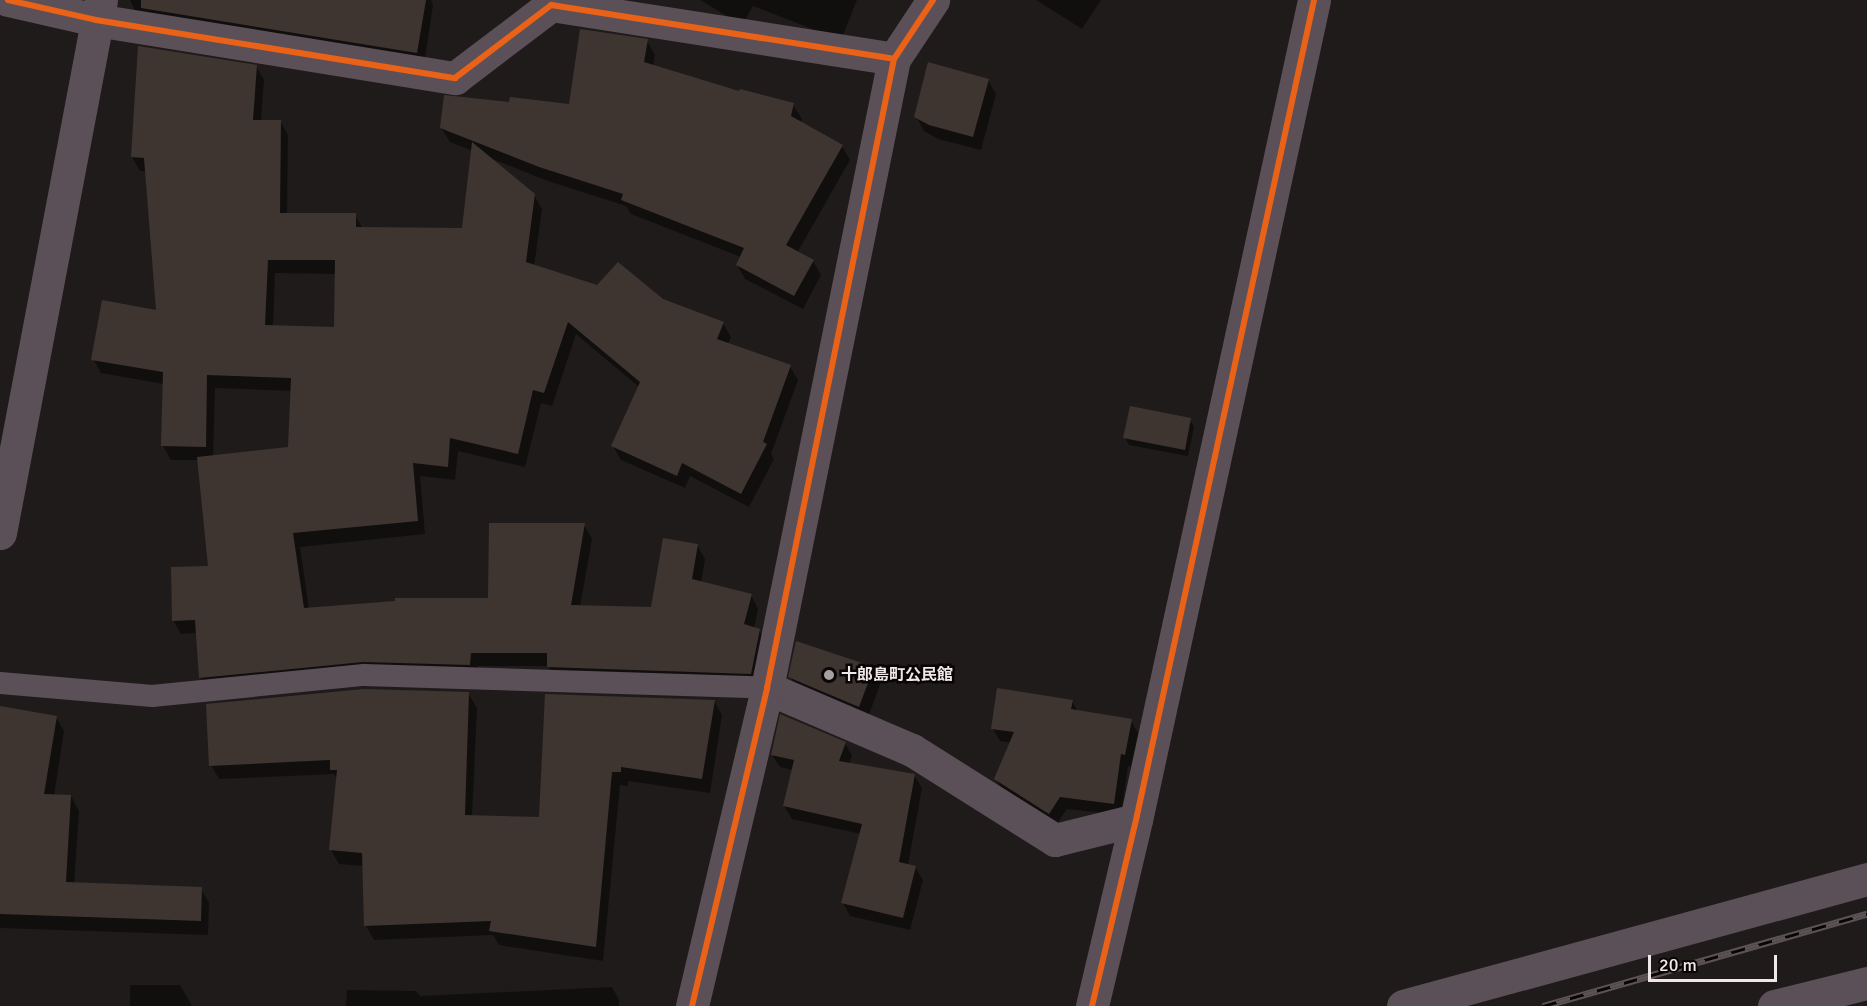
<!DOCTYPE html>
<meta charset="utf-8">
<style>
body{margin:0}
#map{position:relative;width:1867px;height:1006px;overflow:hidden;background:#201b1b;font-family:Signika,"Noto Sans JP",sans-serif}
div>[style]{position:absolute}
.shadow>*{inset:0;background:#0007}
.building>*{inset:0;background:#3e3531}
.service>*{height:22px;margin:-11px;padding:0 11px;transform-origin:11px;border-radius:11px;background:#5b5057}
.minor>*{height:33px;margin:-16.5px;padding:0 16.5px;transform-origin:16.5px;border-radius:16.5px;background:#5b5057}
.tertiary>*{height:33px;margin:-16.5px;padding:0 16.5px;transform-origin:16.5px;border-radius:16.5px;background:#5b5057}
.rail>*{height:7px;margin-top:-3.5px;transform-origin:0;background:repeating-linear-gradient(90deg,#090505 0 14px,#5c5357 0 28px);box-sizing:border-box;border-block:2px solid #5c5357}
.cycleway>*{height:6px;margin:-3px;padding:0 3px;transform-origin:3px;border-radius:3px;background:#ea6118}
.dots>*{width:16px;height:16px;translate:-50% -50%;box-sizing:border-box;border:3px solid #090505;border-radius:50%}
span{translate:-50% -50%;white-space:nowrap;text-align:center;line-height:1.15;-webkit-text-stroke:5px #090505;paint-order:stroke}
.poi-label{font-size:16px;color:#f0e7e8;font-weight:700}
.left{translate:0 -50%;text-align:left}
.scale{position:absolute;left:1648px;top:955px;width:129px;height:27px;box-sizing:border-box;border:3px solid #f0e7e8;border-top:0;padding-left:8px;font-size:18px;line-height:21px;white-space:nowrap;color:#f0e7e8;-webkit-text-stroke:4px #090505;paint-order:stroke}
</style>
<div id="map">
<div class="shadow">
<i style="clip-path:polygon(130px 0,431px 0,433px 5px,424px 65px,137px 15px)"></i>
<i style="clip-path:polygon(700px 0,857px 0,841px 40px,753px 6px,742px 25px)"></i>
<i style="clip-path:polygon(1036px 0,1101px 0,1082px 29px)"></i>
<i style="clip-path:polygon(evenodd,647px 41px,655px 55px,653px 67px,740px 93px,793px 105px,802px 119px,800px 123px,842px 146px,850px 160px,797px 253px,813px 261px,821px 275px,803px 309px,745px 279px,737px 265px,741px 257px,631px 214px,626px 206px,548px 181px,490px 158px,534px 195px,542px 209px,534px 267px,598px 287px,662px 300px,723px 323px,731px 337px,728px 344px,790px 367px,798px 380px,771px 454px,774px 459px,749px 507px,690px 476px,685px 488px,621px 460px,613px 446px,639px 387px,576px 334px,552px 406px,541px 403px,525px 467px,458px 451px,455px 480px,420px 476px,425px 534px,300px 547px,309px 609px,489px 599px,584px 525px,592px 539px,580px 607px,653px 609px,697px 545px,705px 559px,701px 583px,751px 595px,758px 609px,754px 629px,759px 630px,767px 644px,758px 687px,556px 681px,548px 666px,478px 666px,477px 678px,208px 691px,200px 677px,197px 633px,181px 634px,173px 620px,210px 568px,199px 460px,171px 460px,163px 446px,164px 384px,101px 373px,93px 359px,157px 311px,147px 171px,140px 171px,132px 157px,256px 66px,264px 80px,261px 121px,280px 121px,288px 135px,287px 214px,355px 215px,363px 229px,463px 229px,473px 151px,450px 142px,441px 128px,510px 103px,570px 106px,647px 41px,275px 273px,336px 274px,336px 328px,273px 327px,275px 273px,647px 41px,215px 388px,292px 391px,289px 448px,213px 456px,215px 388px)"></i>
<i style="clip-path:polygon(988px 80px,996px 94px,981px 150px,938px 139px,924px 131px,916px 116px)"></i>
<i style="clip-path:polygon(1190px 420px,1194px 427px,1188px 456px,1129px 445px,1125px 438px)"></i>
<i style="clip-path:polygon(873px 668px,881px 682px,867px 720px,798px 691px,790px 676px)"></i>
<i style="clip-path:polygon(468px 693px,477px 708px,472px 816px,540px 819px,714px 701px,722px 715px,710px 793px,628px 781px,628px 786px,620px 785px,603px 961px,499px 945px,493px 935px,374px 940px,366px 926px,364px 866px,339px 864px,331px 850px,338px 780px,334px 774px,219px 779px,211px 765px)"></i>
<i style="clip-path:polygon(1072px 701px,1078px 712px,1131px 721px,1138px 733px,1131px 767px,1128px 766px,1121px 815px,1067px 809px,1056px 825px,1003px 792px,996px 779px,1012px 743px,1000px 741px,992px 728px)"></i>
<i style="clip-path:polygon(0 708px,56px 717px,64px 731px,54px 796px,71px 796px,79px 811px,74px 884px,201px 889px,209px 903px,208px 935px,0 928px)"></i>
<i style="clip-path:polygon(845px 743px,852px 756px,849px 764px,914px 775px,922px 788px,908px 865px,915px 867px,923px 880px,910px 930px,850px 916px,843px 903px,861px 834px,792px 819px,784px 806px,793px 770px,780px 767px,772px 755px)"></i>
<i style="clip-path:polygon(130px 985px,180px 985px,192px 1006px,130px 1006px)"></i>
<i style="clip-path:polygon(612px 987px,619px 1000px,619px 1006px,346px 1006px,347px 990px,416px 991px,420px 996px)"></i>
</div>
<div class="building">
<i style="clip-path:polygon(141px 0,426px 0,417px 53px,141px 8px)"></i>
<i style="clip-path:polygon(580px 29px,648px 39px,644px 62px,739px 91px,740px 89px,794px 103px,791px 116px,843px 145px,786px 245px,814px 260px,794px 296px,736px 265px,744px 248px,621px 200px,623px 194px,539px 167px,440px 128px,444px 95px,509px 102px,510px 97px,569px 104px)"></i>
<i style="clip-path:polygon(evenodd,138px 46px,257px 65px,253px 120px,281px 120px,280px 213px,356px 213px,356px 227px,462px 228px,472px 142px,535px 194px,526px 262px,597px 285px,618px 262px,663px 299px,724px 322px,717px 339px,791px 365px,763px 442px,767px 444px,741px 494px,682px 463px,677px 476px,611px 446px,640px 382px,568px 322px,544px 393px,533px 390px,518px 454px,450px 438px,448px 467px,413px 463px,418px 521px,293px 533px,304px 608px,395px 601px,395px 598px,488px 598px,489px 523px,585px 523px,571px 605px,651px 607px,663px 538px,698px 544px,692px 579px,752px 594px,744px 624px,760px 629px,751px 674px,547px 667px,547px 653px,471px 653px,470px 665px,363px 662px,199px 678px,195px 620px,172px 621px,171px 567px,208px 566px,197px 457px,288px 447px,291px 378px,207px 375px,206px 447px,161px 446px,163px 372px,91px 360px,102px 300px,156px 310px,144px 158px,131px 157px,138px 46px,268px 260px,335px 260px,334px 327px,265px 325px,268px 260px)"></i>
<i style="clip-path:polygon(928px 62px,989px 79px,973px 137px,929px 125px,914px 117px)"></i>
<i style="clip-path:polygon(1130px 406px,1191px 418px,1185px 450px,1123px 438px)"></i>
<i style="clip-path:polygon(796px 641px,874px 667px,859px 707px,788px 677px)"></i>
<i style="clip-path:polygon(997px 688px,1073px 700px,1071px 709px,1132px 719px,1125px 755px,1121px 754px,1114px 804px,1060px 797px,1049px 814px,994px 779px,1014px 732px,991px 729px)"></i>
<i style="clip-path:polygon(364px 689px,469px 692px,465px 815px,539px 817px,545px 694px,715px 700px,702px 779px,621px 767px,621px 772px,612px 772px,596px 947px,489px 931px,491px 921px,364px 926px,362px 853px,329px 850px,337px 770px,330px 770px,330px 760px,209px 766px,206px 704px)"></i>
<i style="clip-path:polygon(0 706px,57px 716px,44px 794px,71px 795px,66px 882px,202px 887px,201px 921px,0 914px)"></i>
<i style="clip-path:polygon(780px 714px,846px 742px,839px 761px,915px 774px,899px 862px,916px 866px,903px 918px,841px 903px,862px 824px,783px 806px,794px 760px,771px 755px)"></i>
</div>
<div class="service">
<i style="left:0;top:683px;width:153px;rotate:4.9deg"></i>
<i style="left:152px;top:696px;width:213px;rotate:-5.7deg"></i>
<i style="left:364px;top:675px;width:403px;rotate:1.8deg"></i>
</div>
<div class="minor">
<i style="left:8px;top:0;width:90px;rotate:12.8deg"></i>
<i style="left:96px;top:20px;width:364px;rotate:9.2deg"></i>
<i style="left:455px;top:78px;width:121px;rotate:-37.2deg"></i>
<i style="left:551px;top:5px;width:347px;rotate:8.9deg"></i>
<i style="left:767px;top:688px;width:158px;rotate:23.2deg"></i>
<i style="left:912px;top:750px;width:169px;rotate:32.2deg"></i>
<i style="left:1055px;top:840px;width:83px;rotate:-13.9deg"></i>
<i style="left:692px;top:1006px;width:327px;rotate:-76.7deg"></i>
<i style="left:767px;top:688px;width:642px;rotate:-78.59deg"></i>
<i style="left:894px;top:59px;width:71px;rotate:-56.5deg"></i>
<i style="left:1092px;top:1006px;width:191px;rotate:-76.7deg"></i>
<i style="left:1136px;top:820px;width:839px;rotate:-77.75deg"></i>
<i style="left:1403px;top:1006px;width:481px;rotate:-15.3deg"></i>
<i style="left:1774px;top:1006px;width:96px;rotate:-13.9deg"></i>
</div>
<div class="tertiary">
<i style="left:0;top:533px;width:542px;rotate:-79.27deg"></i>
</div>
<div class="rail">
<i style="left:1543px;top:1006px;width:337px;rotate:-15.9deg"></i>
</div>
<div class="cycleway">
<i style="left:8px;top:0;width:90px;rotate:12.8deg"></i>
<i style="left:96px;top:20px;width:364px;rotate:9.2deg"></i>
<i style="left:455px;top:78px;width:121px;rotate:-37.2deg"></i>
<i style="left:551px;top:5px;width:347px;rotate:8.9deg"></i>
<i style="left:692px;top:1006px;width:327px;rotate:-76.7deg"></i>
<i style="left:767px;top:688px;width:642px;rotate:-78.59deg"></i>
<i style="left:894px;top:59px;width:71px;rotate:-56.5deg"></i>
<i style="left:1092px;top:1006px;width:191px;rotate:-76.7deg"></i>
<i style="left:1136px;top:820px;width:839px;rotate:-77.75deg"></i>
</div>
<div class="dots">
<i style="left:829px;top:675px;background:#a7a0a0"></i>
</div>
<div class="poi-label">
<span class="left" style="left:841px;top:675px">十郎島町公民館</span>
</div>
<div class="scale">20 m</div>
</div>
